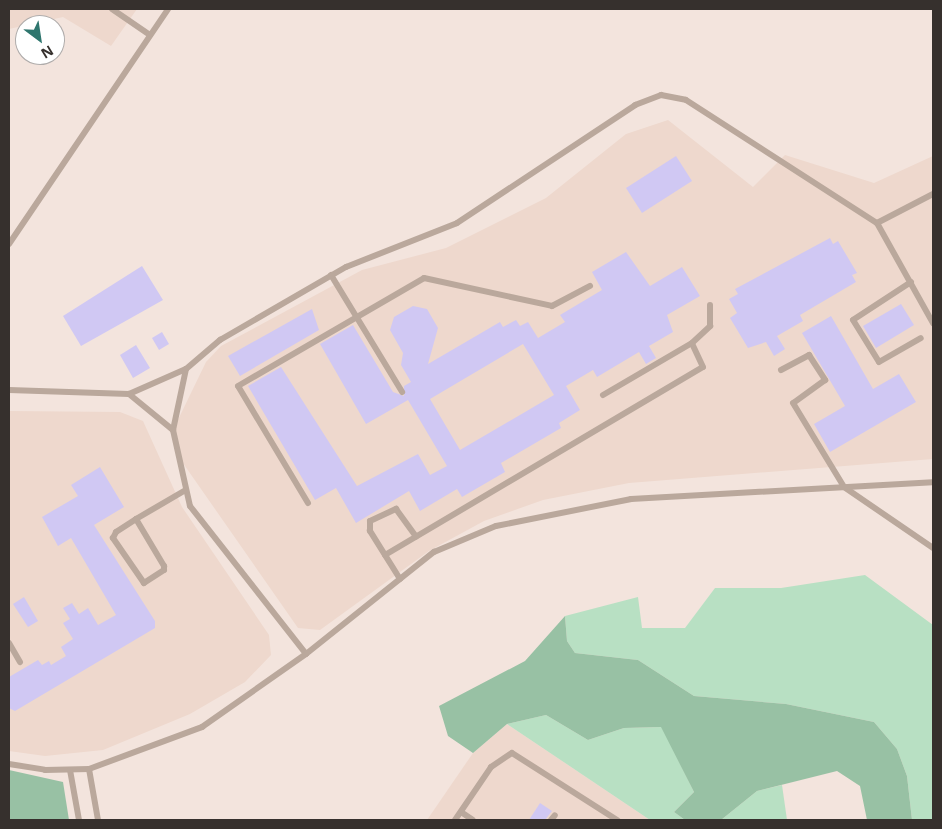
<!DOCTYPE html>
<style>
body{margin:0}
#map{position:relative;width:942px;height:829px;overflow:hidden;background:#f3e4dd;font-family:"Noto Sans",sans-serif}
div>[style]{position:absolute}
.built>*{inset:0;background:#eed8cd}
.green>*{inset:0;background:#b8e0c3}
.forest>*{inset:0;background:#98c1a4}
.building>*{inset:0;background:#d0c8f3}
.service>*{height:6px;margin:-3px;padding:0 3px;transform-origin:3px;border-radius:3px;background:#baa89c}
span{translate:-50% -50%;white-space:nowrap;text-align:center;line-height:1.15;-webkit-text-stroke:4.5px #fff;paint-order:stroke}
.frame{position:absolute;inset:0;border:10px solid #36302d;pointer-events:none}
.north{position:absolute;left:15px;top:15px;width:50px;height:50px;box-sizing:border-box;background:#fff;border:1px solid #afacab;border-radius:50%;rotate:149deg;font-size:14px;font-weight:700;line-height:20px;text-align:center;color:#36302d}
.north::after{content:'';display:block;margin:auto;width:18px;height:22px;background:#2f766e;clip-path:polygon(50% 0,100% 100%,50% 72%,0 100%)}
</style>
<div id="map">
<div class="built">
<i style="clip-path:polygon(9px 9px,137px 9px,111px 46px,63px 17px,9px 29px)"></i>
<i style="clip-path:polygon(668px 120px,753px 187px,785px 155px,874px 183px,933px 156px,933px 459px,629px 483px,543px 500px,484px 521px,429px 551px,320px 630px,298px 628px,178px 456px,175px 426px,206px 362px,221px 346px,362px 270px,446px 248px,546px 198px,626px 134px)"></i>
<i style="clip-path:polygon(9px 411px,120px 412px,143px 421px,182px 507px,269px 635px,271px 655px,245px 682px,190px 714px,103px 750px,45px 756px,9px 751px)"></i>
<i style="clip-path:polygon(507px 724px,650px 820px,427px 820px,473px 753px)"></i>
</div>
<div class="green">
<i style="clip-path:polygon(865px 575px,933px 625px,933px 820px,912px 820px,907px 776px,897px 749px,874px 722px,786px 704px,694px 696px,638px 660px,575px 653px,567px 641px,565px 616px,638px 597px,642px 628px,685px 628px,715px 588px,781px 588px)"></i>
<i style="clip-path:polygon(546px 715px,588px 740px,624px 728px,662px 727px,694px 792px,674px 812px,685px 820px,650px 820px,507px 724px)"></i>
<i style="clip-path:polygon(782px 785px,787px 820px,721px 820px,757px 791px)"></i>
</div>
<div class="forest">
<i style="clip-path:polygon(565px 616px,567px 641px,575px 653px,638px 660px,694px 696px,786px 704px,874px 722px,897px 749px,907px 776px,912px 820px,867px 820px,860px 786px,837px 771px,757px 791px,721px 820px,685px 820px,674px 812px,694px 792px,661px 727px,624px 728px,588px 740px,546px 715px,507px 724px,473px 753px,448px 736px,439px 706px,525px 661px)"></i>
<i style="clip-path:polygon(9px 770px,63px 782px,69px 820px,9px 820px)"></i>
</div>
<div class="building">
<i style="clip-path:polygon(676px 156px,692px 181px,642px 213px,626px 188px)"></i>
<i style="clip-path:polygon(830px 238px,833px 244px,838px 241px,857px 273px,852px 275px,856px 282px,800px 315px,803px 321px,777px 336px,785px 349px,774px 356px,766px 342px,748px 348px,730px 318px,737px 313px,729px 299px,738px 294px,735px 289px)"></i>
<i style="clip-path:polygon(evenodd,626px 252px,650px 286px,682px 267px,700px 296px,667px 315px,673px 332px,649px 346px,656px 358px,646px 364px,639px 352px,597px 377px,593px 370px,566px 386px,580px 410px,559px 423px,561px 428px,501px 463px,505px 472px,462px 497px,457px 489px,420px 511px,409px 491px,356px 523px,336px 488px,315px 500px,248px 386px,281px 367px,357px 486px,418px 454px,430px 475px,447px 466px,408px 400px,366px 424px,320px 344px,353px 325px,393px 392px,404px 396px,404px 386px,411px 382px,401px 365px,403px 353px,390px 330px,394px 317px,413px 306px,427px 309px,438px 328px,428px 364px,500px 322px,503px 327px,516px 320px,520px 326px,528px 322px,538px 338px,565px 322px,560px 315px,602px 290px,592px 272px,626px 252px,523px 344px,554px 395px,460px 450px,430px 399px,523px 344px)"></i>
<i style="clip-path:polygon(142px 266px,163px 300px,81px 346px,63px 316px)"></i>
<i style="clip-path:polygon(901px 304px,914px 325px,876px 348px,863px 326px)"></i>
<i style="clip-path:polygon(312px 309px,319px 330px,240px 376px,228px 356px)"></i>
<i style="clip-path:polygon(831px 316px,873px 389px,899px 374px,916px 402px,830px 452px,814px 424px,845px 406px,802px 333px)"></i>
<i style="clip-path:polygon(162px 332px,169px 344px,159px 350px,152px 338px)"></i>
<i style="clip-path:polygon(136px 345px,150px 368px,133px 378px,120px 355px)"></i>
<i style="clip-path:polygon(100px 467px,124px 507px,94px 525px,155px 621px,155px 628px,15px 711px,9px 708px,9px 677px,38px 660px,42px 665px,49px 661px,51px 665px,66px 656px,61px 647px,73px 639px,63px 623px,70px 619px,63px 608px,72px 603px,79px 614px,88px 608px,98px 625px,116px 615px,71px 538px,58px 546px,42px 517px,78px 496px,71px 485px)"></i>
<i style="clip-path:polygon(24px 597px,38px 621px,28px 627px,13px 604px)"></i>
<i style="clip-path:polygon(540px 803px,552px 811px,545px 820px,529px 820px)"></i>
</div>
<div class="service">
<i style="left:112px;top:9px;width:46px;rotate:34.4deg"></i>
<i style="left:877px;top:223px;width:115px;rotate:60.8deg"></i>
<i style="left:9px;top:244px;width:284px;rotate:-55.9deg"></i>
<i style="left:331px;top:275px;width:137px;rotate:58.7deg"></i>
<i style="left:911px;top:282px;width:69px;rotate:146.8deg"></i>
<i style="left:853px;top:320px;width:49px;rotate:58.2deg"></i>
<i style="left:879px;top:362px;width:48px;rotate:-29.7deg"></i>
<i style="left:186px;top:369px;width:62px;rotate:102deg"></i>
<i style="left:173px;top:430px;width:78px;rotate:77.4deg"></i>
<i style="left:190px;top:506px;width:188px;rotate:51.9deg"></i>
<i style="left:781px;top:370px;width:32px;rotate:-28deg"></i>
<i style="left:809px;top:355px;width:30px;rotate:57deg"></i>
<i style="left:825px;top:380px;width:39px;rotate:144deg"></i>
<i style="left:793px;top:403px;width:98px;rotate:58.7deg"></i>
<i style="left:844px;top:487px;width:108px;rotate:34.4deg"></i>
<i style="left:9px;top:390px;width:120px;rotate:1.9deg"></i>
<i style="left:129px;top:394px;width:62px;rotate:-23.7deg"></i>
<i style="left:186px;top:369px;width:45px;rotate:-40.5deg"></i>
<i style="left:220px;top:340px;width:146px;rotate:-30.1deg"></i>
<i style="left:346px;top:267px;width:119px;rotate:-21.6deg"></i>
<i style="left:457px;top:223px;width:214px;rotate:-33.5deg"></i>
<i style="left:635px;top:105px;width:28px;rotate:-21deg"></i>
<i style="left:661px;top:95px;width:25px;rotate:11deg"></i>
<i style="left:686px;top:100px;width:227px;rotate:32.8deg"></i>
<i style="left:877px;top:223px;width:63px;rotate:-27.4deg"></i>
<i style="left:129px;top:394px;width:57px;rotate:39.3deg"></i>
<i style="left:603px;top:395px;width:103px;rotate:-30.3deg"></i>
<i style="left:308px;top:503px;width:136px;rotate:-120.9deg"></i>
<i style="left:238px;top:386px;width:215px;rotate:-30.1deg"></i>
<i style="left:424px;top:278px;width:131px;rotate:12.3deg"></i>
<i style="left:552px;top:306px;width:43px;rotate:-27.8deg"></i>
<i style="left:136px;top:519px;width:55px;rotate:59.2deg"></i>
<i style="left:164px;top:566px;width:4px;rotate:90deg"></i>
<i style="left:164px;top:570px;width:24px;rotate:147deg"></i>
<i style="left:144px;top:583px;width:55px;rotate:-124.6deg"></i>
<i style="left:113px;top:538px;width:7px;rotate:-63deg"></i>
<i style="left:116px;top:532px;width:24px;rotate:-33deg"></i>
<i style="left:136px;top:519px;width:56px;rotate:-30.3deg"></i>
<i style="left:385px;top:555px;width:369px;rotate:-30.6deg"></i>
<i style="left:703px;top:367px;width:26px;rotate:-115deg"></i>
<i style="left:692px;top:343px;width:25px;rotate:-43deg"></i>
<i style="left:710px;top:326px;width:21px;rotate:-90deg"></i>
<i style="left:400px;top:579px;width:57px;rotate:-122deg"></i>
<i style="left:370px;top:531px;width:10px;rotate:-90deg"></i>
<i style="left:370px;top:521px;width:29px;rotate:-25deg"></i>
<i style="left:396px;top:509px;width:34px;rotate:54deg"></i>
<i style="left:9px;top:643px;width:22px;rotate:60deg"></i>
<i style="left:9px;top:764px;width:36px;rotate:9deg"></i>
<i style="left:45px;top:770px;width:44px;rotate:-1.3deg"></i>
<i style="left:89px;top:769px;width:121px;rotate:-20.4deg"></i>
<i style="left:202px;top:727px;width:127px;rotate:-35.1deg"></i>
<i style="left:306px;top:654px;width:164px;rotate:-38.6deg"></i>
<i style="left:434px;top:552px;width:67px;rotate:-22.8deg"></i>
<i style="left:496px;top:526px;width:138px;rotate:-11.3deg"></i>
<i style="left:631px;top:499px;width:302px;rotate:-3.2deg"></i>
<i style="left:89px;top:769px;width:52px;rotate:80deg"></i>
<i style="left:70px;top:770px;width:51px;rotate:79.8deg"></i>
<i style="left:461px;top:812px;width:14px;rotate:34deg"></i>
<i style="left:455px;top:820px;width:64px;rotate:-55.8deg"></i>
<i style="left:491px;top:767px;width:25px;rotate:-34deg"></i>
<i style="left:512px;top:753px;width:125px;rotate:32.5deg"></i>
<i style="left:551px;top:820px;width:6px;rotate:-51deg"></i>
</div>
<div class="frame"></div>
<div class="north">N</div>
</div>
